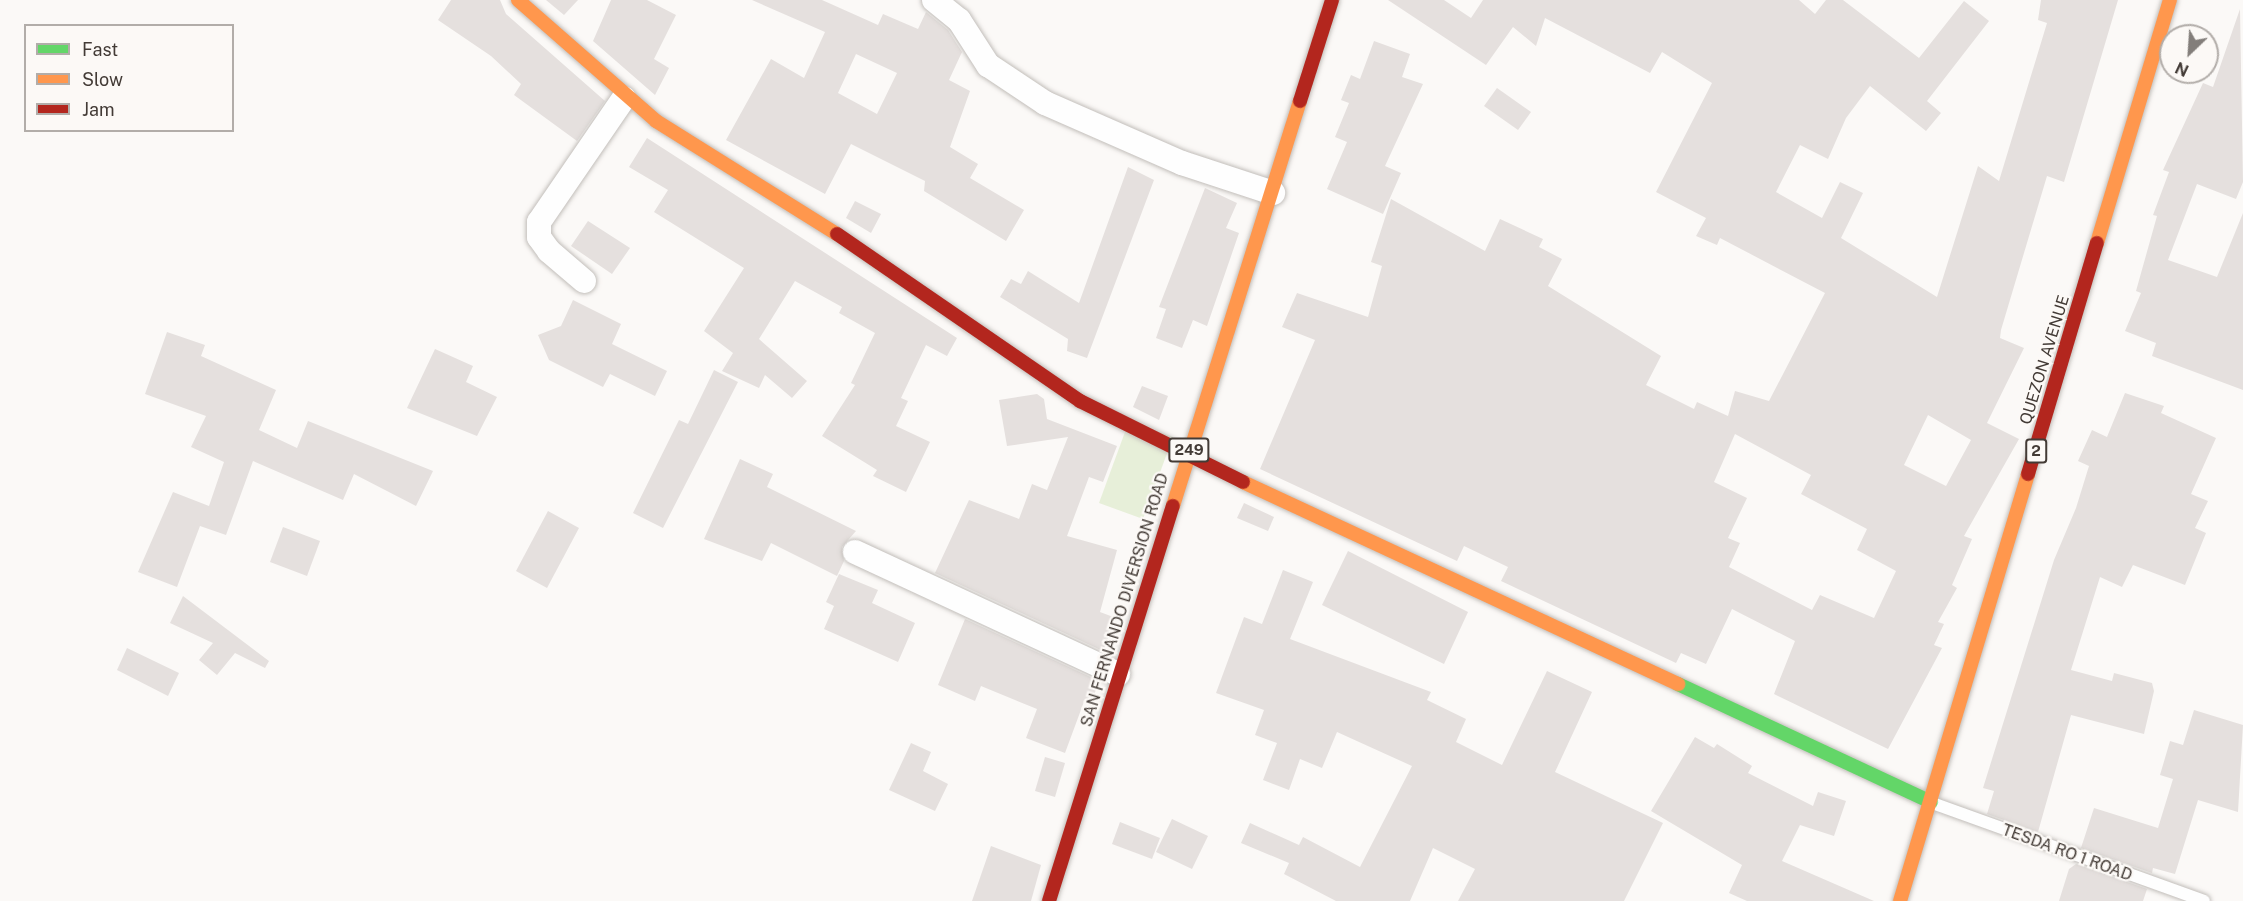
<!DOCTYPE html>
<style>
body{margin:0}
#map{position:relative;width:2243px;height:901px;overflow:hidden;background:#fbf9f7;font-family:"Public Sans",sans-serif}
div>[style]{position:absolute}
.green>*{inset:0;background:#e7efd9}
.building>*{inset:0;background:#e5e0de}
.roads{filter:drop-shadow(0 0 2px #c2beba) drop-shadow(0 0 2px #c2beba)}
.lane>*{height:12px;margin:-6px;padding:0 6px;transform-origin:6px;border-radius:6px;background:#fefefe}
.street>*{height:24px;margin:-12px;padding:0 12px;transform-origin:12px;border-radius:12px;background:#fefefe}
.fast>*{height:14px;margin:-7px;padding:0 7px;transform-origin:7px;border-radius:7px;background:#63d668}
.slow>*{height:14px;margin:-7px;padding:0 7px;transform-origin:7px;border-radius:7px;background:#ff974d}
.jam>*{height:14px;margin:-7px;padding:0 7px;transform-origin:7px;border-radius:7px;background:#b3261e}
span{translate:-50% -50%;white-space:nowrap;text-align:center;line-height:1.15;-webkit-text-stroke:4.5px #fcf9f6;paint-order:stroke}
.shield-label span{padding:2px 4px;background:#fcf9f6;border:2px solid;border-radius:4px;-webkit-text-stroke-width:0}
.shield-label{font-size:15px;color:#433b36;font-weight:700}
.street-label{font-size:16px;color:#433b36}
.legend{position:absolute;left:24px;top:24px;width:210px;height:108px;box-sizing:border-box;background:#fcf9f6;border:2px solid #b2ada9;margin:0;padding:8px 10px;list-style:none;font-size:18px;color:#433b36}
.legend li{display:flex;align-items:center;gap:12px;height:30px}
.legend b{width:30px;border:2px solid #b2ada9}
.north{position:absolute;left:2159px;top:24px;width:60px;height:60px;box-sizing:border-box;background:#fcf9f6;border:2px solid #b2ada9;border-radius:50%;rotate:205deg;font-size:16px;font-weight:700;line-height:24px;text-align:center;color:#433b36}
.north::after{content:'';display:block;margin:auto;width:21px;height:27px;background:#837e7a;clip-path:polygon(50% 0,100% 100%,50% 72%,0 100%)}
</style>
<div id="map">
<div class="green">
<i style="clip-path:polygon(1129px 421px,1173px 437px,1143px 519px,1099px 503px)"></i>
</div>
<div class="building">
<i style="clip-path:polygon(451px 0,500px 0,506px 14px,605px 101px,577px 141px,514px 95px,521px 84px,491px 56px,438px 20px)"></i>
<i style="clip-path:polygon(546px 0,578px 0,564px 15px)"></i>
<i style="clip-path:polygon(611px 0,647px 0,676px 15px,654px 59px,669px 68px,655px 95px,593px 41px)"></i>
<i style="clip-path:polygon(evenodd,752px 0,822px 0,878px 25px,883px 14px,918px 29px,926px 12px,948px 30px,962px 52px,949px 80px,970px 91px,950px 147px,978px 164px,970px 178px,1024px 210px,1006px 241px,924px 191px,925px 181px,851px 144px,825px 194px,726px 140px,771px 59px,804px 78px,825px 32px,752px 0,856px 54px,897px 73px,877px 114px,838px 93px,856px 54px)"></i>
<i style="clip-path:polygon(evenodd,1388px 0,1444px 0,1471px 18px,1483px 0,1799px 0,1815px 14px,1826px 0,1843px 0,1919px 58px,1964px 1px,1989px 21px,1927px 101px,1941px 113px,1926px 131px,1870px 86px,1846px 118px,1828px 159px,1800px 145px,1776px 192px,1822px 218px,1840px 182px,1863px 193px,1841px 238px,1937px 297px,1978px 166px,1999px 181px,2047px 23px,2038px 20px,2041px 0,2118px 0,2064px 182px,2047px 176px,2001px 330px,2000px 338px,2024px 348px,1987px 423px,2019px 439px,1964px 536px,1972px 539px,1952px 585px,1957px 588px,1938px 622px,1944px 624px,1934px 645px,1942px 648px,1888px 749px,1774px 694px,1795px 641px,1732px 609px,1706px 664px,1681px 653px,1676px 663px,1501px 581px,1508px 567px,1464px 546px,1457px 561px,1260px 469px,1315px 340px,1282px 327px,1297px 293px,1368px 317px,1382px 266px,1371px 262px,1391px 199px,1485px 251px,1500px 219px,1543px 239px,1539px 247px,1562px 259px,1548px 286px,1661px 356px,1646px 385px,1694px 409px,1697px 402px,1728px 416px,1735px 391px,1769px 401px,1825px 293px,1720px 238px,1717px 245px,1696px 236px,1706px 218px,1656px 192px,1712px 83px,1662px 52px,1650px 73px,1545px 18px,1536px 46px,1513px 27px,1486px 65px,1388px 0,1928px 415px,1971px 440px,1946px 486px,1904px 465px,1928px 415px,1388px 0,1735px 434px,1811px 475px,1801px 494px,1867px 529px,1857px 550px,1896px 571px,1874px 618px,1820px 595px,1812px 610px,1729px 567px,1740px 543px,1728px 538px,1747px 498px,1714px 482px,1735px 434px)"></i>
<i style="clip-path:polygon(2240px 9px,2243px 182px,2236px 199px,2197px 184px,2168px 260px,2217px 277px,2243px 213px,2243px 390px,2152px 356px,2156px 343px,2125px 331px,2141px 293px,2136px 291px,2157px 216px,2153px 215px,2169px 172px,2163px 170px,2203px 83px,2213px 87px)"></i>
<i style="clip-path:polygon(1374px 41px,1410px 54px,1402px 77px,1423px 84px,1385px 166px,1401px 173px,1383px 214px,1327px 189px,1347px 142px,1335px 137px,1349px 103px,1341px 100px,1351px 75px,1360px 79px)"></i>
<i style="clip-path:polygon(1497px 88px,1531px 112px,1518px 130px,1484px 106px)"></i>
<i style="clip-path:polygon(647px 138px,957px 338px,947px 356px,926px 345px,901px 398px,908px 401px,896px 426px,930px 442px,906px 492px,873px 476px,877px 470px,822px 436px,855px 385px,851px 383px,875px 333px,839px 313px,842px 307px,795px 281px,759px 339px,807px 381px,792px 398px,765px 375px,759px 388px,722px 371px,733px 353px,704px 331px,744px 268px,654px 212px,668px 190px,629px 167px)"></i>
<i style="clip-path:polygon(1128px 167px,1154px 180px,1087px 358px,1067px 351px,1068px 339px,1000px 297px,1011px 279px,1021px 284px,1028px 271px,1079px 303px)"></i>
<i style="clip-path:polygon(1205px 188px,1237px 203px,1226px 228px,1239px 233px,1207px 326px,1193px 320px,1182px 348px,1156px 338px,1166px 309px,1159px 307px)"></i>
<i style="clip-path:polygon(855px 201px,881px 214px,871px 233px,846px 218px)"></i>
<i style="clip-path:polygon(588px 221px,630px 248px,612px 274px,571px 246px)"></i>
<i style="clip-path:polygon(573px 300px,621px 324px,612px 344px,667px 371px,655px 396px,610px 374px,603px 387px,549px 360px,538px 335px,561px 326px)"></i>
<i style="clip-path:polygon(167px 332px,205px 345px,201px 356px,276px 390px,259px 430px,297px 448px,308px 421px,433px 471px,416px 506px,354px 474px,343px 500px,253px 461px,226px 535px,200px 526px,177px 587px,138px 572px,173px 492px,209px 506px,224px 462px,191px 447px,206px 416px,145px 394px)"></i>
<i style="clip-path:polygon(435px 349px,473px 366px,466px 382px,497px 397px,477px 436px,407px 408px)"></i>
<i style="clip-path:polygon(714px 370px,738px 382px,663px 528px,633px 513px,679px 420px,688px 424px)"></i>
<i style="clip-path:polygon(1142px 386px,1168px 396px,1159px 420px,1133px 407px)"></i>
<i style="clip-path:polygon(2125px 393px,2164px 406px,2161px 413px,2216px 438px,2191px 494px,2208px 501px,2195px 528px,2206px 533px,2185px 585px,2133px 565px,2122px 587px,2100px 577px,2071px 670px,2112px 681px,2114px 673px,2152px 683px,2154px 691px,2144px 734px,2071px 715px,2038px 832px,1987px 814px,1994px 791px,1983px 788px,2054px 560px,2076px 508px,2089px 466px,2078px 461px,2092px 430px,2107px 437px)"></i>
<i style="clip-path:polygon(1037px 394px,1044px 399px,1047px 419px,1117px 446px,1103px 482px,1089px 477px,1067px 536px,1117px 550px,1100px 612px,1116px 618px,1103px 651px,935px 573px,969px 500px,1019px 519px,1032px 484px,1047px 490px,1068px 437px,1007px 446px,999px 400px)"></i>
<i style="clip-path:polygon(740px 459px,773px 474px,767px 487px,856px 531px,842px 547px,844px 561px,837px 576px,771px 543px,762px 561px,704px 539px)"></i>
<i style="clip-path:polygon(1244px 503px,1274px 517px,1268px 531px,1237px 518px)"></i>
<i style="clip-path:polygon(548px 511px,579px 528px,547px 588px,516px 571px)"></i>
<i style="clip-path:polygon(283px 527px,320px 541px,307px 576px,270px 562px)"></i>
<i style="clip-path:polygon(1348px 551px,1468px 612px,1444px 664px,1322px 605px)"></i>
<i style="clip-path:polygon(1283px 570px,1313px 582px,1290px 639px,1431px 692px,1427px 700px,1466px 719px,1456px 742px,1502px 765px,1547px 671px,1592px 692px,1555px 772px,1663px 823px,1624px 901px,1458px 901px,1475px 869px,1433px 848px,1410px 901px,1336px 901px,1284px 874px,1289px 863px,1241px 843px,1250px 823px,1299px 845px,1303px 837px,1360px 867px,1412px 766px,1337px 732px,1322px 768px,1300px 759px,1289px 790px,1263px 780px,1277px 743px,1255px 735px,1264px 710px,1216px 693px,1244px 617px,1262px 624px)"></i>
<i style="clip-path:polygon(839px 574px,878px 590px,872px 603px,915px 623px,898px 662px,824px 629px,834px 606px,826px 602px)"></i>
<i style="clip-path:polygon(183px 596px,269px 661px,265px 668px,235px 653px,217px 675px,199px 660px,213px 643px,170px 623px)"></i>
<i style="clip-path:polygon(965px 619px,1099px 681px,1092px 701px,1085px 699px,1065px 753px,1026px 738px,1037px 709px,981px 686px,975px 701px,938px 685px)"></i>
<i style="clip-path:polygon(127px 648px,179px 673px,168px 696px,117px 670px)"></i>
<i style="clip-path:polygon(2194px 710px,2243px 725px,2238px 812px,2198px 800px,2175px 874px,2153px 868px,2152px 873px,2081px 848px,2094px 808px,2158px 828px,2173px 779px,2160px 775px,2170px 741px,2183px 745px)"></i>
<i style="clip-path:polygon(1695px 737px,1714px 748px,1717px 744px,1752px 766px,1748px 773px,1813px 806px,1818px 792px,1846px 801px,1834px 836px,1800px 825px,1782px 861px,1874px 901px,1747px 901px,1729px 893px,1742px 865px,1651px 811px)"></i>
<i style="clip-path:polygon(911px 743px,931px 752px,923px 771px,948px 784px,935px 811px,889px 790px)"></i>
<i style="clip-path:polygon(1045px 757px,1065px 763px,1055px 797px,1035px 791px)"></i>
<i style="clip-path:polygon(1172px 819px,1208px 836px,1192px 869px,1156px 852px)"></i>
<i style="clip-path:polygon(1120px 822px,1160px 838px,1152px 859px,1112px 844px)"></i>
<i style="clip-path:polygon(991px 846px,1041px 865px,1031px 901px,972px 901px)"></i>
<i style="clip-path:polygon(2076px 864px,2147px 889px,2143px 901px,2059px 901px,2069px 869px)"></i>
</div>
<div class="roads">
<div class="lane">
<i style="left:1932px;top:803px;width:289px;rotate:19.8deg"></i>
</div>
<div class="street">
<i style="left:934px;top:0;width:32px;rotate:39deg"></i>
<i style="left:959px;top:20px;width:54px;rotate:57.2deg"></i>
<i style="left:988px;top:65px;width:69px;rotate:33.7deg"></i>
<i style="left:1045px;top:103px;width:150px;rotate:23.7deg"></i>
<i style="left:1182px;top:163px;width:96px;rotate:18.2deg"></i>
<i style="left:584px;top:281px;width:46px;rotate:-139.4deg"></i>
<i style="left:549px;top:251px;width:17px;rotate:-126deg"></i>
<i style="left:539px;top:237px;width:15px;rotate:-90deg"></i>
<i style="left:539px;top:222px;width:150px;rotate:-55.6deg"></i>
<i style="left:855px;top:552px;width:290px;rotate:24.9deg"></i>
</div>
<div class="fast">
<i style="left:1678px;top:684px;width:279px;rotate:25deg"></i>
</div>
<div class="slow">
<i style="left:518px;top:0;width:184px;rotate:41.2deg"></i>
<i style="left:656px;top:121px;width:213px;rotate:32deg"></i>
<i style="left:2097px;top:243px;width:254px;rotate:-73.3deg"></i>
<i style="left:1243px;top:482px;width:480px;rotate:24.9deg"></i>
<i style="left:1173px;top:506px;width:424px;rotate:-72.6deg"></i>
<i style="left:1900px;top:901px;width:446px;rotate:-73.3deg"></i>
</div>
<div class="jam">
<i style="left:1300px;top:101px;width:106px;rotate:-72.4deg"></i>
<i style="left:837px;top:234px;width:295px;rotate:34.5deg"></i>
<i style="left:1080px;top:401px;width:182px;rotate:26.4deg"></i>
<i style="left:2028px;top:474px;width:241px;rotate:-73.4deg"></i>
<i style="left:1049px;top:901px;width:414px;rotate:-72.6deg"></i>
</div>
</div>
<div class="shield-label">
<span style="left:1189px;top:450px">249</span>
<span style="left:2036px;top:451px">2</span>
</div>
<div class="street-label">
<span style="left:2045px;top:360px;rotate:-73deg">QUEZON AVENUE</span>
<span style="left:1125px;top:600px;rotate:-73deg">SAN FERNANDO DIVERSION ROAD</span>
<span style="left:2067px;top:853px;rotate:20deg">TESDA RO 1 ROAD</span>
</div>
<ul class="legend">
<li><b style="height:8px;background:#63d668"></b>Fast</li>
<li><b style="height:8px;background:#ff974d"></b>Slow</li>
<li><b style="height:8px;background:#b3261e"></b>Jam</li>
</ul>
<div class="north">N</div>
</div>
